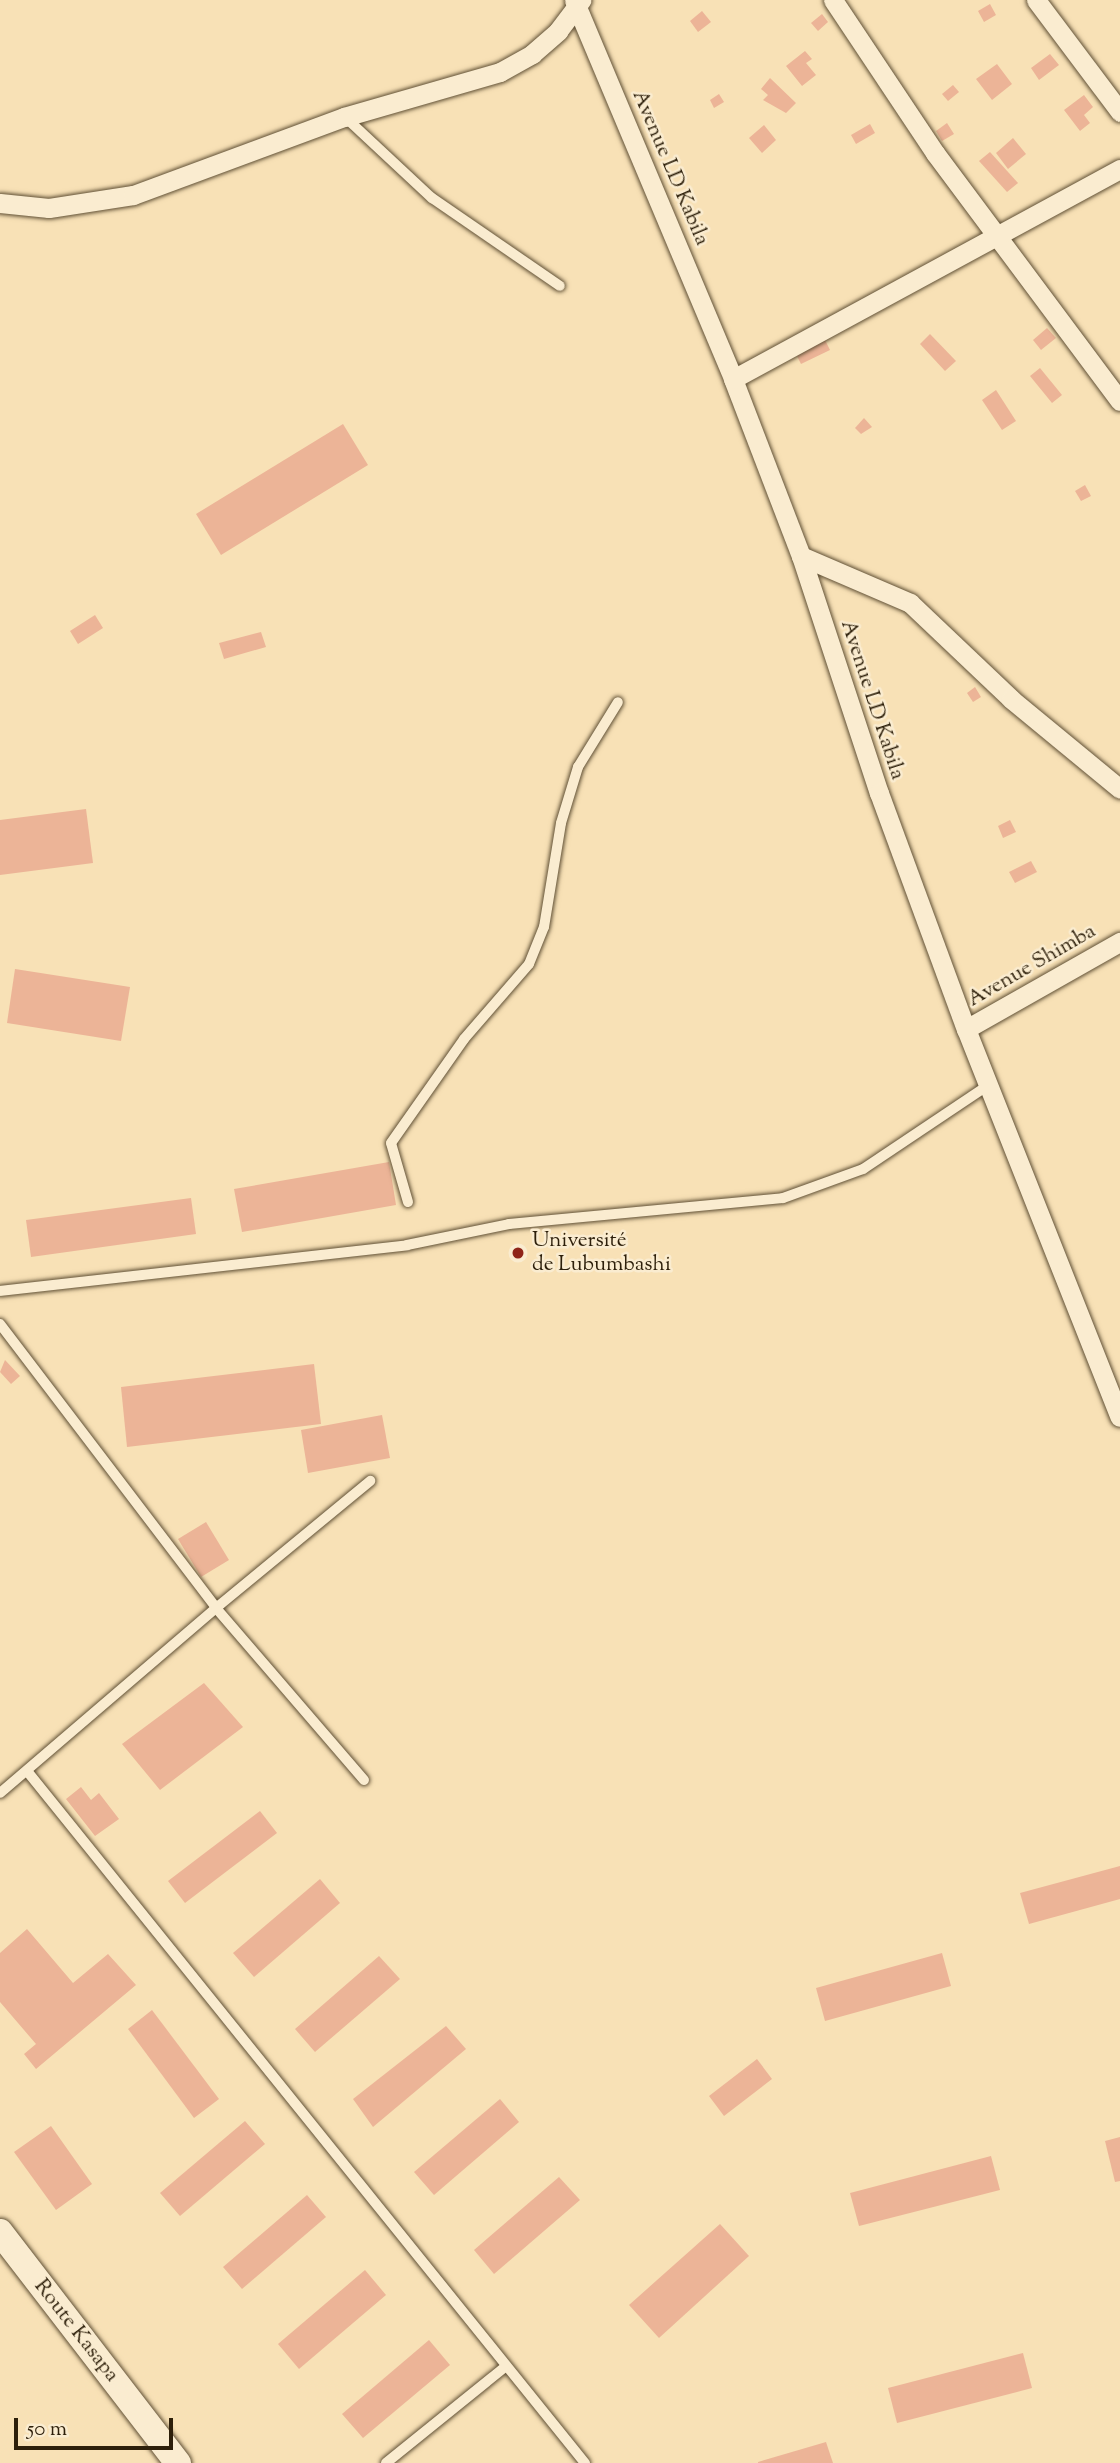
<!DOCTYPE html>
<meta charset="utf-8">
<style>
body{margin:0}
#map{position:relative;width:1120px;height:2463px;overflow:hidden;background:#f8e1b6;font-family:"Sorts Mill Goudy",serif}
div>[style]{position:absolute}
.building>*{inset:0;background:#ecb497}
.roads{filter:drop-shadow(0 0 2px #605035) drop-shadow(0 0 2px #605035)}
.service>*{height:10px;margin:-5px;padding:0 5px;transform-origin:5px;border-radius:5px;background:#faecd0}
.minor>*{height:19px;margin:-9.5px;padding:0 9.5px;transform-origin:9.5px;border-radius:9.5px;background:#faecd0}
.secondary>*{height:26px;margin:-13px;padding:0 13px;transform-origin:13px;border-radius:13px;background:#faecd0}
.dots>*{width:19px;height:19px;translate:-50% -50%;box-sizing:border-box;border:4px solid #faecd0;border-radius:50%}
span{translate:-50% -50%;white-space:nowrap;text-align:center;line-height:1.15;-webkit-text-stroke:5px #faecd0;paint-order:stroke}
.street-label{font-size:21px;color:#2d1f0a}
.poi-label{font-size:21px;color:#2d1f0a}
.left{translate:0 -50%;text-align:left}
.scale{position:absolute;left:14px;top:2418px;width:159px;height:32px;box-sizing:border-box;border:4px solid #2d1f0a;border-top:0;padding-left:9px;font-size:21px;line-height:24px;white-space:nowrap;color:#2d1f0a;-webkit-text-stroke:5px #faecd0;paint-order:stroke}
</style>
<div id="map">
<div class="building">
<i style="clip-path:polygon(990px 4px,996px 15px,984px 22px,978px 11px)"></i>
<i style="clip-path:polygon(702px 11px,711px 22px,698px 32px,690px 21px)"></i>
<i style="clip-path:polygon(822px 14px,828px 22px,818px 31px,811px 23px)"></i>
<i style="clip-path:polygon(805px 51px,812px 59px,806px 63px,816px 75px,802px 86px,786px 66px)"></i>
<i style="clip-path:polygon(1050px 54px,1059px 65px,1039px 80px,1031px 68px)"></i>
<i style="clip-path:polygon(997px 64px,1012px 84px,992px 100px,976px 79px)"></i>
<i style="clip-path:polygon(770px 78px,796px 103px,786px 113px,763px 100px,768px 95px,761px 89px)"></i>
<i style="clip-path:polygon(953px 85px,959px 92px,948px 101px,942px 94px)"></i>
<i style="clip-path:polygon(719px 94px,724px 102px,714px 108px,710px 100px)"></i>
<i style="clip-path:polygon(1084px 95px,1093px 107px,1084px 115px,1090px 123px,1080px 131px,1064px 110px)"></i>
<i style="clip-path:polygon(947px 123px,954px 134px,942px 141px,936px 131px)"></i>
<i style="clip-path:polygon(870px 124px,875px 133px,856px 144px,851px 135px)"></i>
<i style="clip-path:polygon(764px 125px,776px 140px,762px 153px,749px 138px)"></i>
<i style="clip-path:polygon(1013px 138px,1026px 154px,1008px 169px,996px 153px)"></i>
<i style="clip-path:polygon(990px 152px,1018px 183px,1007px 192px,979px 161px)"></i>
<i style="clip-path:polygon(1047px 328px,1056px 338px,1041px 350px,1033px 340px)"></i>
<i style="clip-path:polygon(930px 334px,956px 361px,945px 371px,920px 344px)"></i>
<i style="clip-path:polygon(825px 340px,830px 350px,801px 364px,796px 354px)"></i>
<i style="clip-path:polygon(1040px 368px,1062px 395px,1052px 403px,1030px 376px)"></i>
<i style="clip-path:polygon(996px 390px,1016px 421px,1002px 430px,982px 400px)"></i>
<i style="clip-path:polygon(864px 418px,872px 427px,861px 434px,855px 428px)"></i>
<i style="clip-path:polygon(343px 424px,368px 465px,221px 555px,196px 514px)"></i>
<i style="clip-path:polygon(1085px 485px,1091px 496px,1081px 501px,1075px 491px)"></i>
<i style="clip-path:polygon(95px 615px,103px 628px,78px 644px,70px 631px)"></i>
<i style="clip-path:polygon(261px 632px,266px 647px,224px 659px,219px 643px)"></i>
<i style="clip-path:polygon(975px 687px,981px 697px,973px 702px,967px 693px)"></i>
<i style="clip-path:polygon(86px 809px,93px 863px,0 875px,0 820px)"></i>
<i style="clip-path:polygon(1010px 820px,1016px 832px,1003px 838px,998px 826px)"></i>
<i style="clip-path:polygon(1031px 861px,1037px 872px,1015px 883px,1009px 872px)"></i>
<i style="clip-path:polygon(15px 969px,130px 987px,121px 1041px,7px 1023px)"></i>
<i style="clip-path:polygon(389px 1162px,396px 1205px,242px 1232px,234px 1189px)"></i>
<i style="clip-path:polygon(191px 1198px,196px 1234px,31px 1257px,26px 1220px)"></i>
<i style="clip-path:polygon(5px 1360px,20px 1376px,11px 1384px,0 1372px)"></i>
<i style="clip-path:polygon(314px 1364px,321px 1424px,127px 1447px,121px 1387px)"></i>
<i style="clip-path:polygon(382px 1415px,390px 1458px,308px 1473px,301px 1430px)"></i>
<i style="clip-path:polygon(206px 1522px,229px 1560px,201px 1577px,178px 1539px)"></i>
<i style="clip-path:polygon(204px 1683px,243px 1727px,160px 1790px,122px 1744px)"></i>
<i style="clip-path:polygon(81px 1787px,91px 1800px,99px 1793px,119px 1819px,95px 1836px,66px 1799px)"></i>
<i style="clip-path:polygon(260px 1811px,277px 1833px,185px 1903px,168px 1881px)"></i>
<i style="clip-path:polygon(1120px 1866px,1120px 1899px,1029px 1924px,1020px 1893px)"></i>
<i style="clip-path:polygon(320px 1879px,340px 1903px,254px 1977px,233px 1953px)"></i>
<i style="clip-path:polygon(27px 1929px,73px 1983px,108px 1954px,136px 1985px,36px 2069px,24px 2054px,36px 2044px,0 2002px,0 1953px)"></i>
<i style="clip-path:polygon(942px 1953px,951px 1986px,825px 2021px,816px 1988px)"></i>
<i style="clip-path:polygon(379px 1956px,400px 1979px,315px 2052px,295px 2029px)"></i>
<i style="clip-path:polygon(152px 2010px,219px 2099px,194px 2118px,128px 2029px)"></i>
<i style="clip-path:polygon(446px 2026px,466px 2049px,373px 2127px,353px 2099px)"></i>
<i style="clip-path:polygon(757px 2059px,772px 2079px,724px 2116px,709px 2096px)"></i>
<i style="clip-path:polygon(500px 2099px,519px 2122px,434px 2195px,414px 2172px)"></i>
<i style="clip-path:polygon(245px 2121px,265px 2144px,180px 2216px,160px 2193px)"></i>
<i style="clip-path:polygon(51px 2126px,92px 2184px,56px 2210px,14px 2152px)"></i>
<i style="clip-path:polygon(1120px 2137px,1120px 2181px,1115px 2182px,1105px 2141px)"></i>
<i style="clip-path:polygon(991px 2156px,1000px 2190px,859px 2226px,850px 2193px)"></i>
<i style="clip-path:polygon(559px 2177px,580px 2200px,494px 2274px,474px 2250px)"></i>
<i style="clip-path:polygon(307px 2195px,326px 2217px,242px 2289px,223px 2267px)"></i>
<i style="clip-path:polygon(720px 2224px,749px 2256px,659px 2338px,629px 2305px)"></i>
<i style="clip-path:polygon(365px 2270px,386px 2295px,299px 2369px,278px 2344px)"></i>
<i style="clip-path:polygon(429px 2340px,450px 2365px,363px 2438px,342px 2414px)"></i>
<i style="clip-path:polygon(1023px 2353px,1032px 2388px,897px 2423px,888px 2388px)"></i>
<i style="clip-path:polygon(826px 2442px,833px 2463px,758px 2463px,758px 2462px)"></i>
</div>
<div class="roads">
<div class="service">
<i style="left:345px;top:117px;width:119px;rotate:43deg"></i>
<i style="left:432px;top:198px;width:155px;rotate:34.5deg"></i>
<i style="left:408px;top:1202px;width:61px;rotate:-106.1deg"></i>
<i style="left:391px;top:1143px;width:127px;rotate:-54.9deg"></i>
<i style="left:464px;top:1039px;width:99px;rotate:-49.1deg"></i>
<i style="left:529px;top:964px;width:40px;rotate:-68deg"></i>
<i style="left:544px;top:927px;width:105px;rotate:-80.7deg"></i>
<i style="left:561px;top:823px;width:59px;rotate:-73.1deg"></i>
<i style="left:578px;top:767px;width:76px;rotate:-58.4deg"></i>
<i style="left:0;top:1291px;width:410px;rotate:-6.4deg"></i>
<i style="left:407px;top:1245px;width:104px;rotate:-11.6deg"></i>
<i style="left:509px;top:1224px;width:275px;rotate:-5.4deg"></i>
<i style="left:783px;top:1198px;width:85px;rotate:-19.9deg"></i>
<i style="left:863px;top:1169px;width:149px;rotate:-33.8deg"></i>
<i style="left:0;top:1324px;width:357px;rotate:52.7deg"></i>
<i style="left:216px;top:1608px;width:284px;rotate:139.4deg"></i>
<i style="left:27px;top:1771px;width:889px;rotate:51.12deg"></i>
<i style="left:364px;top:1780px;width:227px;rotate:-130.7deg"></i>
<i style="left:216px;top:1608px;width:200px;rotate:-39.5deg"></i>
<i style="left:386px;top:2463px;width:153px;rotate:-38.9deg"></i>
</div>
<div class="minor">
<i style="left:574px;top:0;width:411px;rotate:67.2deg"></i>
<i style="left:733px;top:379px;width:190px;rotate:69deg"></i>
<i style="left:801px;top:556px;width:250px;rotate:71.8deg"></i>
<i style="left:879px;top:793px;width:252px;rotate:69.8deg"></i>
<i style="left:966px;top:1029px;width:417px;rotate:68.4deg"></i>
<i style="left:833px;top:0;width:184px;rotate:56.3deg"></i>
<i style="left:935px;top:153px;width:309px;rotate:53.3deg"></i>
<i style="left:1036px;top:0;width:140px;rotate:53.1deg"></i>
<i style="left:0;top:203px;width:49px;rotate:5.8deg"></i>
<i style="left:49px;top:208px;width:85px;rotate:-8.8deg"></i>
<i style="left:133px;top:195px;width:225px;rotate:-20.3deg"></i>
<i style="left:344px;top:117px;width:162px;rotate:-16.1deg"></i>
<i style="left:500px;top:72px;width:37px;rotate:-29deg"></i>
<i style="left:532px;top:54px;width:35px;rotate:-41deg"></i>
<i style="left:558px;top:31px;width:39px;rotate:-53deg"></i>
<i style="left:733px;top:379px;width:440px;rotate:-28.5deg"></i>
<i style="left:801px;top:556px;width:119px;rotate:23.3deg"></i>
<i style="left:910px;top:603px;width:139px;rotate:43.5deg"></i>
<i style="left:1011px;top:699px;width:141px;rotate:39.5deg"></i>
<i style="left:966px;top:1029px;width:177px;rotate:-29.5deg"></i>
</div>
<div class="secondary">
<i style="left:0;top:2232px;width:292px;rotate:52.4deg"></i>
</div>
</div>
<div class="dots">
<i style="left:518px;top:1253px;background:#8f2418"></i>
</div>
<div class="street-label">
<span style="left:670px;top:168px;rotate:67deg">Avenue LD Kabila</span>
<span style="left:872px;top:700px;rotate:72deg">Avenue LD Kabila</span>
<span style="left:1032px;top:966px;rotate:-30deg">Avenue Shimba</span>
<span style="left:76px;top:2331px;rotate:52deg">Route Kasapa</span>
</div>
<div class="poi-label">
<span class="left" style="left:532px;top:1253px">Université<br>de Lubumbashi</span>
</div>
<div class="scale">50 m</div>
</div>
